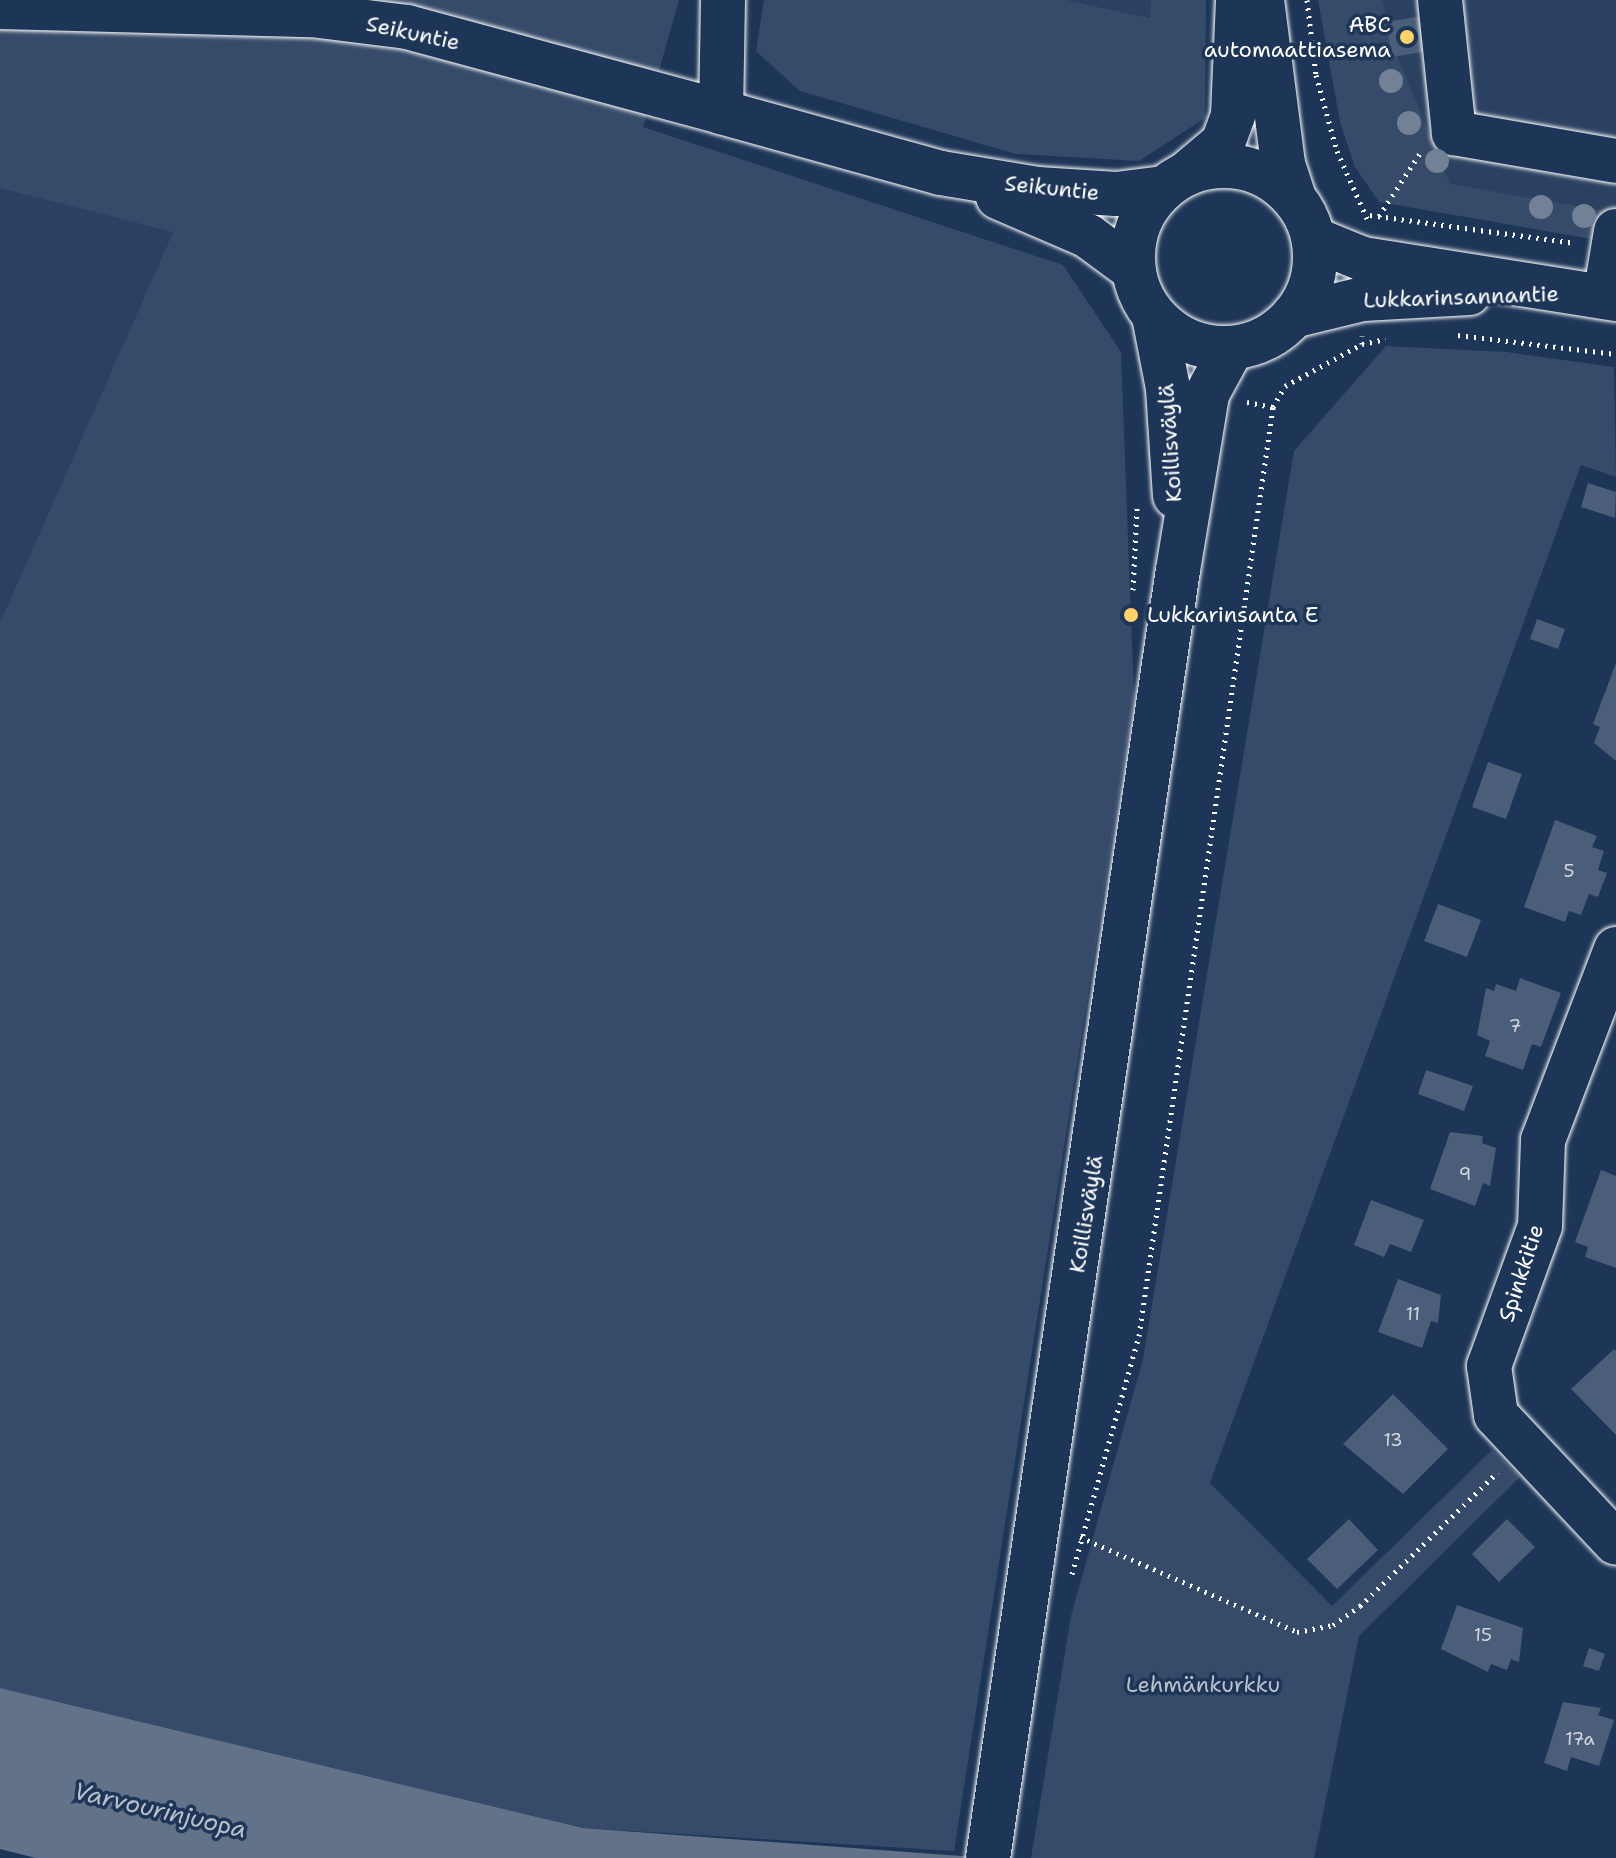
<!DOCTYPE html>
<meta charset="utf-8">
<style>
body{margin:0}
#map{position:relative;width:1616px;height:1858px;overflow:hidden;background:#1d3557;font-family:"Shantell Sans",sans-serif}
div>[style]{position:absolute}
.built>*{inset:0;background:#2a4161}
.green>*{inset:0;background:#364b69}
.water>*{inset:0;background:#617289}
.building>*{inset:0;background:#4a5d79}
.path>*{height:5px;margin-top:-2.5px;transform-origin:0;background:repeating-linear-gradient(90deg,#fff 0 2px,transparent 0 8px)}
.roads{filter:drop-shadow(0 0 2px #fff) drop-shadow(0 0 2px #fff)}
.minor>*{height:44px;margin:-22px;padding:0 22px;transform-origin:22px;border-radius:22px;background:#1d3557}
.major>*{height:44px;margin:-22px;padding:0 22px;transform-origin:22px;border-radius:22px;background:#1d3557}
.major>.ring{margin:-22px;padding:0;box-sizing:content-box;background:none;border:44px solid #1d3557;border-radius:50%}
.trees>*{width:24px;height:24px;margin:-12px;border-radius:50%;background:#738196}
.dots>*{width:22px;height:22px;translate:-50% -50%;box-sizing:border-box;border:4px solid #1d3557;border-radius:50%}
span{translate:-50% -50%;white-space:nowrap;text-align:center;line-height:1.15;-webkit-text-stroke:7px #1d3557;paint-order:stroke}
.number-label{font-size:18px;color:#d2d6de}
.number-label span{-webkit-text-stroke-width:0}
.poi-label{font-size:22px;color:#fff}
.right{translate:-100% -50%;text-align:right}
.left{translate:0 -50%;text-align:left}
.street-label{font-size:22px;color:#fff}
.park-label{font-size:22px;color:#b9c0ca}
.water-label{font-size:24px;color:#b8c0ca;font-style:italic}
</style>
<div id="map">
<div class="built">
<i style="clip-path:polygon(0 0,173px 232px,0 622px)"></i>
<i style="clip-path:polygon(1067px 0,1151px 0,1151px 18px)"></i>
<i style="clip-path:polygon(1353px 0,1616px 0,1616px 240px,1425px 209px)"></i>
</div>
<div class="green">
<i style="clip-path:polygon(0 0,679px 0,643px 127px,1063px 265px,1121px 352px,1134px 698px,954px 1851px,583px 1828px,0 1688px,0 622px,173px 232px,0 188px)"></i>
<i style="clip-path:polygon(764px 0,1067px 0,1150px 18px,1151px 0,1206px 0,1205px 118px,1139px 161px,1016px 154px,800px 91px,756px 51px)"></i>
<i style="clip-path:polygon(1318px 0,1382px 0,1395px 50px,1450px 184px,1606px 211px,1606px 231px,1597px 240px,1379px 202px,1355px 167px,1340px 122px)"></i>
<i style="clip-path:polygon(1386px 346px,1507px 352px,1614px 367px,1616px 477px,1581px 465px,1210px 1483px,1332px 1606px,1492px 1450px,1520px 1477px,1359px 1636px,1314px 1858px,1031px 1858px,1071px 1616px,1143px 1359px,1294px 451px)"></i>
</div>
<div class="water">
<i style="clip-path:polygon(0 1688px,583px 1828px,988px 1858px,36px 1858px,0 1849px)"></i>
</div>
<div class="building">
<i style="clip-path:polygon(1422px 16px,1428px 51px,1392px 57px,1386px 22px)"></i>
<i style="clip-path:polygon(1588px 483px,1616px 492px,1615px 518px,1581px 507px)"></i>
<i style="clip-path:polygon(1537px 619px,1565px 629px,1558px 649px,1530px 639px)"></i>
<i style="clip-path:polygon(1616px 663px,1616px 761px,1594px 743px,1600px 727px,1593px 724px)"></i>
<i style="clip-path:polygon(1488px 762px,1522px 774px,1506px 819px,1472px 807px)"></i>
<i style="clip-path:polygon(1555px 820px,1597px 836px,1592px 847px,1604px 851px,1598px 870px,1607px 873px,1598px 897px,1589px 894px,1581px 915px,1569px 911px,1565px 922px,1524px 907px)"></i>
<i style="clip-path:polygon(1438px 904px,1481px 920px,1467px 957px,1424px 941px)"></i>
<i style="clip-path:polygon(1520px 978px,1561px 993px,1541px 1047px,1532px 1044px,1523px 1070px,1485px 1056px,1490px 1041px,1477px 1035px,1486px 988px,1494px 991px,1496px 984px,1516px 991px)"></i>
<i style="clip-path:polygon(1426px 1070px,1473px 1086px,1464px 1111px,1418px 1094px)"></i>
<i style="clip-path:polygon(1450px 1132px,1483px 1136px,1482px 1143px,1496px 1148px,1490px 1186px,1483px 1183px,1475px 1206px,1430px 1189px)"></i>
<i style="clip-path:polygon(1601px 1170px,1616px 1176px,1616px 1268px,1585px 1257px,1588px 1247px,1575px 1242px)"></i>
<i style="clip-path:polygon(1371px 1200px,1424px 1220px,1411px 1252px,1390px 1244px,1384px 1257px,1354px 1245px)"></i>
<i style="clip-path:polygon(1398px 1279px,1441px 1295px,1438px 1323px,1431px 1321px,1422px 1348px,1378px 1332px)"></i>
<i style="clip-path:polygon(1614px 1349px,1616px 1351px,1616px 1435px,1571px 1389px)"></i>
<i style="clip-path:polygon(1393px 1394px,1448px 1449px,1403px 1494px,1343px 1444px)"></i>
<i style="clip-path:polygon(1349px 1519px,1378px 1550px,1337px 1589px,1307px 1559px)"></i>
<i style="clip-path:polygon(1507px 1519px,1535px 1547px,1499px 1582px,1472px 1554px)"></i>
<i style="clip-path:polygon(1457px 1605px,1523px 1628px,1519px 1662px,1511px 1659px,1507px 1670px,1491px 1664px,1488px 1672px,1441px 1649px)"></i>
<i style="clip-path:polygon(1589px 1648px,1605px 1654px,1599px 1671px,1583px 1666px)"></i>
<i style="clip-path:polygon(1563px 1702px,1601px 1708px,1598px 1715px,1614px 1720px,1599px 1766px,1571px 1757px,1567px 1771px,1544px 1763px)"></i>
</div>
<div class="path">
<i style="left:1307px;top:0;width:76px;rotate:83.2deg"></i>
<i style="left:1316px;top:75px;width:79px;rotate:74.6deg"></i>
<i style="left:1337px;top:151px;width:79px;rotate:66deg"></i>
<i style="left:1370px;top:215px;width:207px;rotate:7.8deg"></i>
<i style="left:1379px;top:216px;width:79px;rotate:-56.9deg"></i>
<i style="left:1458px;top:335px;width:159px;rotate:6.9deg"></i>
<i style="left:1362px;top:344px;width:24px;rotate:-12deg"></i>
<i style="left:1247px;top:402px;width:26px;rotate:11deg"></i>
<i style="left:1133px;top:590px;width:82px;rotate:-87.2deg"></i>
<i style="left:1080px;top:1537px;width:237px;rotate:23.6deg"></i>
<i style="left:1297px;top:1632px;width:37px;rotate:-11deg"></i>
<i style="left:1333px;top:1625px;width:33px;rotate:-35deg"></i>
<i style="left:1360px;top:1606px;width:192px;rotate:-44.2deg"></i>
<i style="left:1072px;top:1574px;width:247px;rotate:-74.3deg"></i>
<i style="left:1139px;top:1336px;width:939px;rotate:-81.79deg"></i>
<i style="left:1273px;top:407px;width:24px;rotate:-60deg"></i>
<i style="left:1285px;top:386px;width:88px;rotate:-28.6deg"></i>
<i style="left:1362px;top:344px;width:8px;rotate:-90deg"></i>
</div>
<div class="roads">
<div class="minor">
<i style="left:723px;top:0;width:112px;rotate:91deg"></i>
<i style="left:721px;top:112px;width:228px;rotate:15.5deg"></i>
<i style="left:941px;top:173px;width:98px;rotate:9.4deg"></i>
<i style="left:1038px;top:189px;width:78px;rotate:3.7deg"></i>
<i style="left:1116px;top:194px;width:48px;rotate:-7.1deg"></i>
<i style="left:1440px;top:0;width:134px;rotate:84deg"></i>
<i style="left:1454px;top:133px;width:164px;rotate:9.8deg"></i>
<i style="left:0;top:7px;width:311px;rotate:1.5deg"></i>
<i style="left:311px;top:15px;width:97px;rotate:7.1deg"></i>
<i style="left:407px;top:27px;width:325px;rotate:15.1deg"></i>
<i style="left:998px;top:197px;width:98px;rotate:23.4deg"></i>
<i style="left:1088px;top:236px;width:56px;rotate:36.3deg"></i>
<i style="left:1314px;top:239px;width:53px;rotate:22.2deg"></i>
<i style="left:1363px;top:259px;width:256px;rotate:9deg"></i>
<i style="left:1605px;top:297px;width:67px;rotate:-80.5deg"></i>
<i style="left:1293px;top:316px;width:72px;rotate:-13.7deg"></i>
<i style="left:1363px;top:299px;width:106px;rotate:-3.2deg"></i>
<i style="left:1616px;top:949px;width:204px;rotate:110.9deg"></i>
<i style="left:1543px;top:1140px;width:86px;rotate:92deg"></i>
<i style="left:1540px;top:1226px;width:149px;rotate:110deg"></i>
<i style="left:1489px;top:1366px;width:49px;rotate:81.9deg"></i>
<i style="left:1496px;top:1415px;width:175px;rotate:46.8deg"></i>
</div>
<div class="major">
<i style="left:1262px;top:0;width:165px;rotate:82.7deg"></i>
<i style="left:1283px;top:164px;width:36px;rotate:72deg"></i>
<i class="ring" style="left:1133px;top:166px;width:138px;height:138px"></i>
<i style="left:1186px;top:174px;width:48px;rotate:-40deg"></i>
<i style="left:1223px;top:143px;width:30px;rotate:-70deg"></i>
<i style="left:1233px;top:115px;width:115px;rotate:-87.5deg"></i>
<i style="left:1154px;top:316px;width:73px;rotate:79deg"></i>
<i style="left:1168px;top:388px;width:108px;rotate:86.3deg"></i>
<i style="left:988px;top:1858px;width:1302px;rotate:-81.61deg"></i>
<i style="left:1178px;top:570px;width:178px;rotate:-80.6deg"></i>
<i style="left:1207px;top:394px;width:52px;rotate:-61.5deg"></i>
</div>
</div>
<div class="trees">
<i style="left:1391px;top:81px"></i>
<i style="left:1409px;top:123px"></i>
<i style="left:1437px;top:161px"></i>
<i style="left:1541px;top:207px"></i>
<i style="left:1584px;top:216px"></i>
</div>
<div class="dots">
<i style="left:1407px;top:37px;background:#ffd166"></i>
<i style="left:1131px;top:615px;background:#ffd166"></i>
</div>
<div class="number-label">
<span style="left:1569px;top:871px">5</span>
<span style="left:1515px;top:1026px">7</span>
<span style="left:1465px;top:1174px">9</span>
<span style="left:1413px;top:1314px">11</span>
<span style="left:1393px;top:1440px">13</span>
<span style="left:1483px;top:1635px">15</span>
<span style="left:1580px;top:1739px">17a</span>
</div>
<div class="poi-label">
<span class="right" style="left:1391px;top:37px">ABC<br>automaattiasema</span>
<span class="left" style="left:1147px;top:615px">Lukkarinsanta E</span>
</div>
<div class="street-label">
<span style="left:413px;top:33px;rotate:12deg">Seikuntie</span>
<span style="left:1052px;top:188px;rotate:6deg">Seikuntie</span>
<span style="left:1461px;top:297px;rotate:-2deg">Lukkarinsannantie</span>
<span style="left:1170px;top:443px;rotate:-94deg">Koillisväylä</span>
<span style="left:1086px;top:1214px;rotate:-81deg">Koillisväylä</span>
<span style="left:1521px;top:1273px;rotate:-72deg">Spinkkitie</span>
</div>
<div class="park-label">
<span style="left:1203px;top:1685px">Lehmänkurkku</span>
</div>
<div class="water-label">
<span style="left:160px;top:1811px;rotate:13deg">Varvourinjuopa</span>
</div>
</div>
